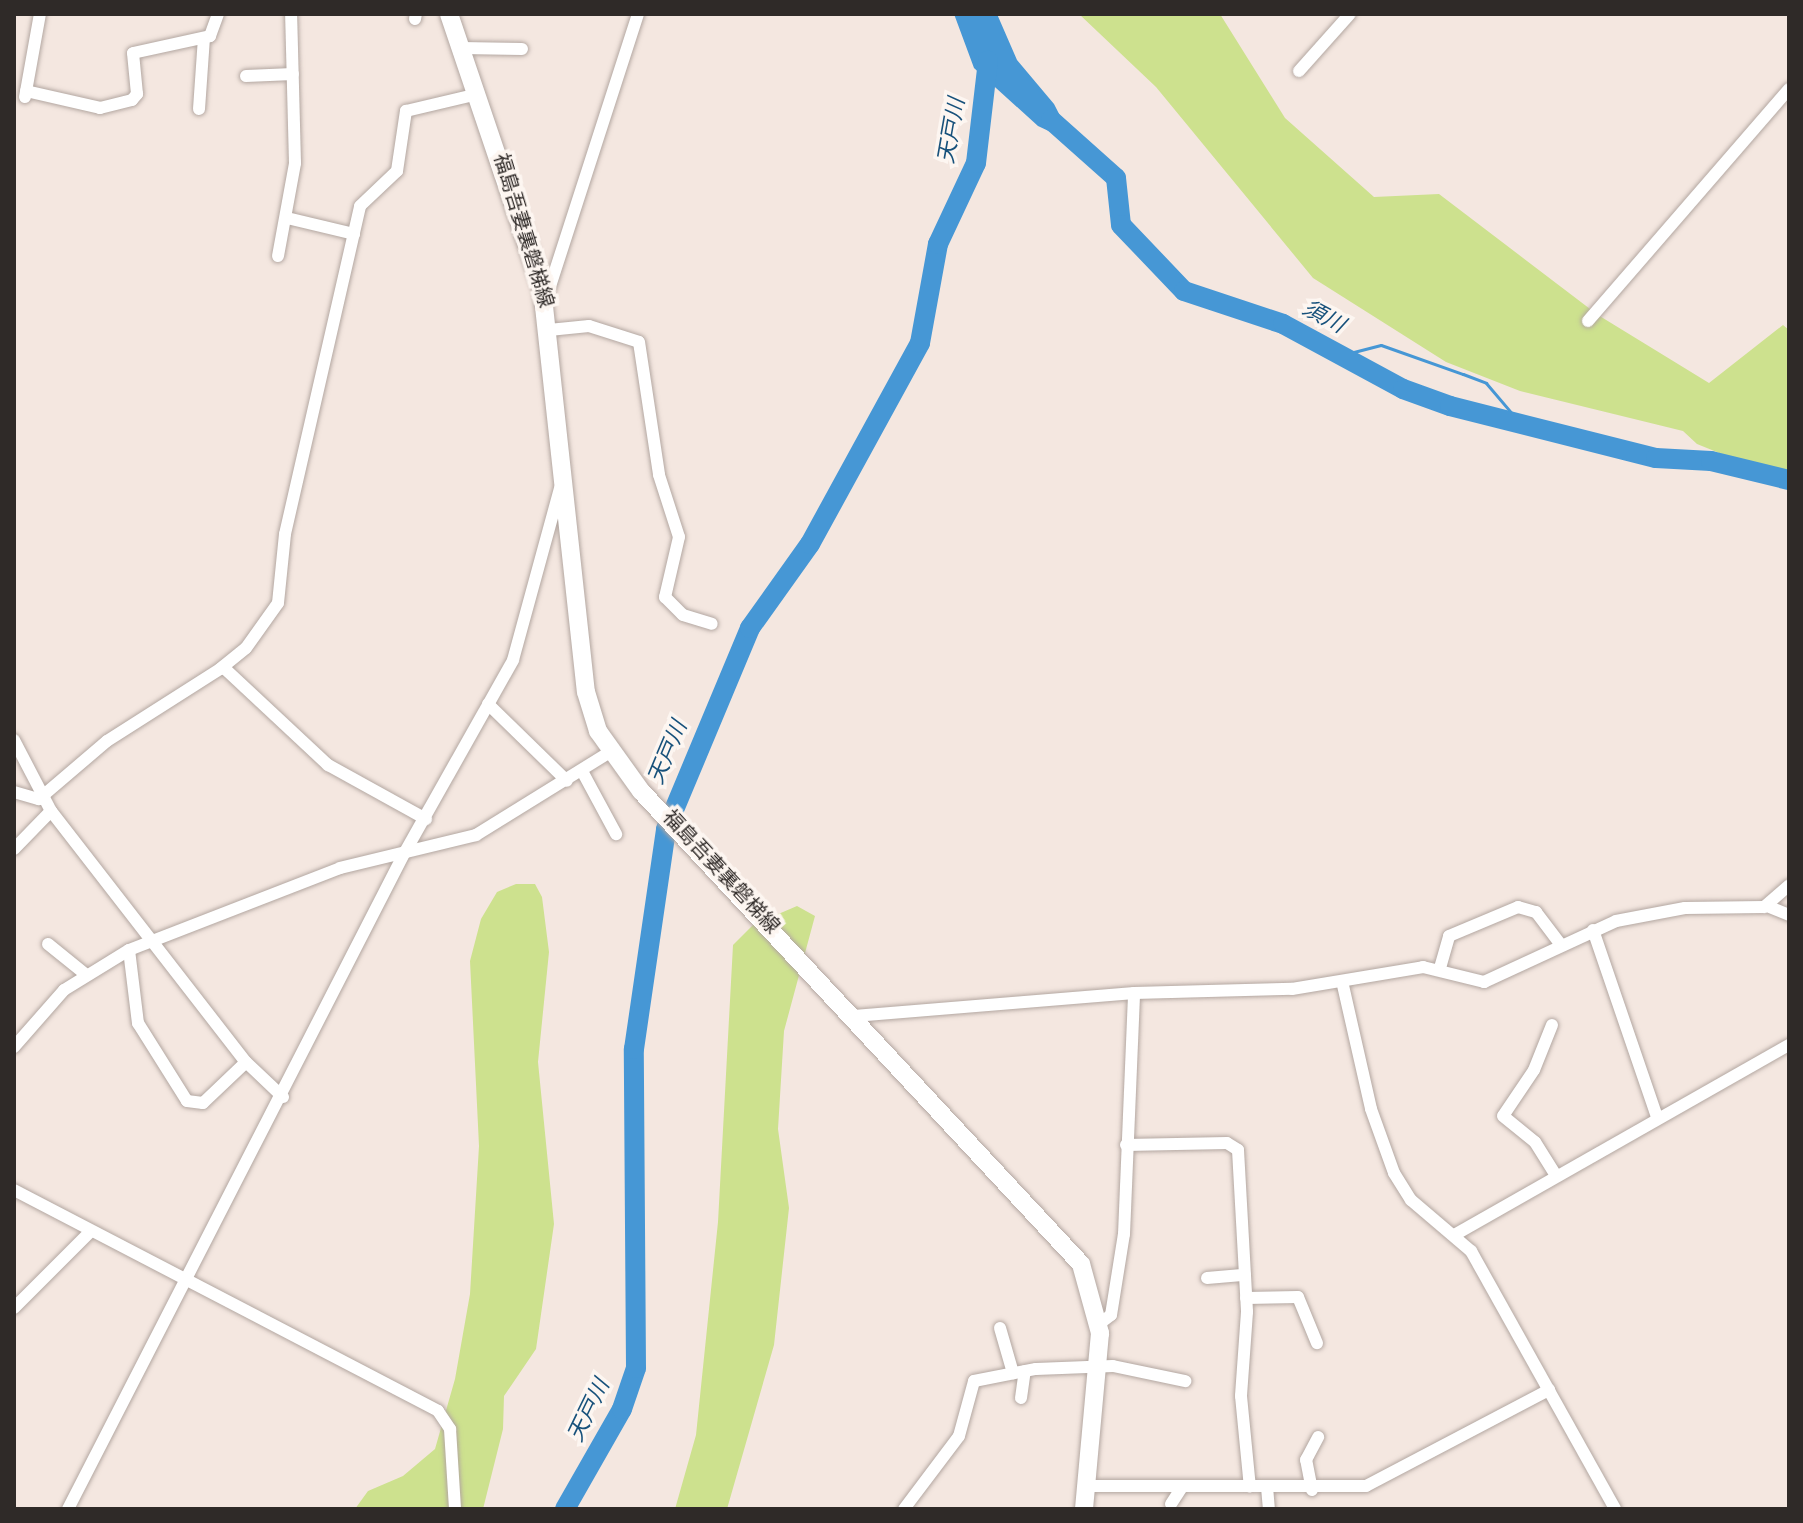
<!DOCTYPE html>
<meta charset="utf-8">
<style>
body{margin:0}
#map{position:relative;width:1803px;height:1523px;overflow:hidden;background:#f4e7e0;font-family:Overpass,"Noto Sans JP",sans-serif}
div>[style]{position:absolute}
.green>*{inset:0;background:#cde18e}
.water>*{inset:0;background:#4697d5}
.stream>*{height:3px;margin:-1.5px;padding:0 1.5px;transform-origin:1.5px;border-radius:1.5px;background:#4697d5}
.river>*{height:20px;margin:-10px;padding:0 10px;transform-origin:10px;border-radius:10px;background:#4697d5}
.roads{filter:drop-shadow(0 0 2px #b3a7a1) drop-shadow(0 0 2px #b3a7a1)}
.street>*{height:12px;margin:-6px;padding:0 6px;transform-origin:6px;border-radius:6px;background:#fff}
.primary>*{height:18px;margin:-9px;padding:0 9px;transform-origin:9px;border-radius:9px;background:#fff}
span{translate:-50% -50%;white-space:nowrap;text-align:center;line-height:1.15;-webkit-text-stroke:7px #fdf6f1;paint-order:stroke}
.street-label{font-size:20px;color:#2f2a28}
.water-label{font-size:22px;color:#17517b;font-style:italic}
.frame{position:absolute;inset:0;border:16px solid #2f2a28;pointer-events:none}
</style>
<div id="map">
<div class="green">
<i style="clip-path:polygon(1079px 14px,1220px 14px,1285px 118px,1374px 197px,1439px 194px,1598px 315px,1709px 383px,1783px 325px,1789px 330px,1789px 481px,1697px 444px,1683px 431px,1520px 391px,1446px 362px,1313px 278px,1156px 87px)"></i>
<i style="clip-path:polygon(516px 884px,535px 884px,542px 897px,549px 952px,538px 1062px,554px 1224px,536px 1349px,504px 1396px,503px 1429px,483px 1509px,355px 1509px,368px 1491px,403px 1476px,435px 1449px,455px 1379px,470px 1294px,479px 1146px,470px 961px,481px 919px,497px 892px)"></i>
<i style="clip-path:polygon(797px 906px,815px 916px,784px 1031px,778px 1129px,789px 1208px,774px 1345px,727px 1509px,675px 1509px,696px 1435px,718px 1222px,733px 945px,753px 925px)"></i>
</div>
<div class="water">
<i style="clip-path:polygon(954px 14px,997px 14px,1017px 60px,1054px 104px,1074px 143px,1038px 126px,974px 68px)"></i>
</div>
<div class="stream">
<i style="left:1342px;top:355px;width:40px;rotate:-14.4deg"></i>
<i style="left:1381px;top:345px;width:87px;rotate:19.5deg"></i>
<i style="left:1463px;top:374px;width:25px;rotate:21deg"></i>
<i style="left:1486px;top:383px;width:52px;rotate:49.6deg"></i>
</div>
<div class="river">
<i style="left:1051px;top:120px;width:87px;rotate:41.7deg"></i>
<i style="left:1116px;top:178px;width:47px;rotate:83.9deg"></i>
<i style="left:1121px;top:225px;width:91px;rotate:46.3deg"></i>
<i style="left:1184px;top:291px;width:104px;rotate:18.4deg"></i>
<i style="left:1283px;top:324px;width:136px;rotate:28.4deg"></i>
<i style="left:1403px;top:389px;width:50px;rotate:19.9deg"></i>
<i style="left:1450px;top:406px;width:212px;rotate:14.2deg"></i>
<i style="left:1656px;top:458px;width:55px;rotate:3.1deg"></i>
<i style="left:1711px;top:461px;width:80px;rotate:13.7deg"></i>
<i style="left:565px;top:1509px;width:115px;rotate:-60.3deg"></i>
<i style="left:622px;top:1409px;width:43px;rotate:-71.1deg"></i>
<i style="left:636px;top:1368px;width:319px;rotate:-90.4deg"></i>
<i style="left:634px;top:1049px;width:222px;rotate:-81.7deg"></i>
<i style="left:666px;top:829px;width:218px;rotate:-67.3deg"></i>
<i style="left:750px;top:628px;width:103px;rotate:-54.5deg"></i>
<i style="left:810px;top:544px;width:229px;rotate:-61.3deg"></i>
<i style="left:920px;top:343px;width:101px;rotate:-79.7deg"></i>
<i style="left:938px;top:244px;width:89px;rotate:-64.9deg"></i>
<i style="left:976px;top:163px;width:103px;rotate:-83.3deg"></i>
</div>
<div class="roads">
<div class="street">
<i style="left:415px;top:19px;width:5px;rotate:-79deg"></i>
<i style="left:461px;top:48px;width:61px;rotate:0.9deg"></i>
<i style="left:1299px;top:71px;width:76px;rotate:-48.2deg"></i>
<i style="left:246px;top:76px;width:47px;rotate:-2.4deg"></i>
<i style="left:26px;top:91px;width:76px;rotate:12.9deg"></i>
<i style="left:100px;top:108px;width:33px;rotate:-14deg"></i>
<i style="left:132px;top:100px;width:8px;rotate:-50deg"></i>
<i style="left:137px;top:94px;width:41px;rotate:-95.6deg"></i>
<i style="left:133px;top:53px;width:79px;rotate:-12.4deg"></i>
<i style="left:210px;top:36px;width:23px;rotate:-70deg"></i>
<i style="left:25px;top:97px;width:84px;rotate:-79.8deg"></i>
<i style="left:199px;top:109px;width:71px;rotate:-86deg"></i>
<i style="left:287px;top:218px;width:69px;rotate:13.4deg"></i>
<i style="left:278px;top:256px;width:95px;rotate:-79.6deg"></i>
<i style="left:295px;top:163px;width:149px;rotate:-91.5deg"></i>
<i style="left:545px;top:302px;width:303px;rotate:-72.1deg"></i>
<i style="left:1588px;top:321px;width:307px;rotate:-49.1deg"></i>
<i style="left:549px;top:330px;width:40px;rotate:-5.7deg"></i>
<i style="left:589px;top:326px;width:52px;rotate:17.7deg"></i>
<i style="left:639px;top:342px;width:134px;rotate:81.4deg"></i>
<i style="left:659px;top:475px;width:65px;rotate:72.1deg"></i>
<i style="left:679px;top:537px;width:62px;rotate:103.1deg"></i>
<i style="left:665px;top:597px;width:25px;rotate:45deg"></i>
<i style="left:683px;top:615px;width:30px;rotate:17deg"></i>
<i style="left:223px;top:667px;width:144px;rotate:43deg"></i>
<i style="left:328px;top:765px;width:112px;rotate:28.9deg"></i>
<i style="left:488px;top:704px;width:110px;rotate:44.3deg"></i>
<i style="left:14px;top:740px;width:80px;rotate:62.5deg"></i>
<i style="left:51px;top:811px;width:318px;rotate:52.2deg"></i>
<i style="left:246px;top:1062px;width:51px;rotate:43.4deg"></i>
<i style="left:582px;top:771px;width:72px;rotate:61.6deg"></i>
<i style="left:14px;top:792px;width:26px;rotate:16deg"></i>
<i style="left:39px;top:799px;width:89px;rotate:-40.5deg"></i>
<i style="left:107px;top:741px;width:134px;rotate:-32.5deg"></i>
<i style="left:220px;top:669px;width:33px;rotate:-39deg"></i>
<i style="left:246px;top:648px;width:55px;rotate:-54.6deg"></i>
<i style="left:278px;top:603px;width:69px;rotate:-84.2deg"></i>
<i style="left:285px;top:534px;width:336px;rotate:-77.1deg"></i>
<i style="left:360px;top:206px;width:51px;rotate:-43.4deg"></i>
<i style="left:397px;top:171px;width:61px;rotate:-81.5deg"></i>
<i style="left:406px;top:111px;width:74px;rotate:-13.3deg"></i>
<i style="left:14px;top:849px;width:53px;rotate:-45.8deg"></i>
<i style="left:1767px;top:906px;width:24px;rotate:22deg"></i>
<i style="left:1593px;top:930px;width:198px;rotate:71.1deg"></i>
<i style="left:48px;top:944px;width:48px;rotate:39deg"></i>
<i style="left:129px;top:950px;width:74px;rotate:83deg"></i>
<i style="left:138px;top:1023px;width:92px;rotate:57.9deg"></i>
<i style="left:187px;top:1101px;width:16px;rotate:7deg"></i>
<i style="left:203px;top:1103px;width:59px;rotate:-43.6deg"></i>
<i style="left:1440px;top:968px;width:33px;rotate:-74deg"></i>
<i style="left:1449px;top:936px;width:75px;rotate:-22.8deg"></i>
<i style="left:1518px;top:907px;width:19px;rotate:16deg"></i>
<i style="left:1536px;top:912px;width:41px;rotate:52.9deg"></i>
<i style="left:1342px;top:981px;width:131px;rotate:77.2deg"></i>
<i style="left:1371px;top:1109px;width:68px;rotate:70.2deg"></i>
<i style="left:1394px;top:1173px;width:32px;rotate:58deg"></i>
<i style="left:1411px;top:1200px;width:79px;rotate:40.4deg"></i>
<i style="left:1471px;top:1251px;width:295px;rotate:60.8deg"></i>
<i style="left:854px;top:1016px;width:281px;rotate:-4.7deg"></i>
<i style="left:1134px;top:993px;width:158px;rotate:-1.5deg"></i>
<i style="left:1292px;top:989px;width:133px;rotate:-9.5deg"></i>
<i style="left:1423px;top:967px;width:63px;rotate:13.8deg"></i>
<i style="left:1484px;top:982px;width:145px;rotate:-24.8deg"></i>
<i style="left:1616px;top:921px;width:70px;rotate:-10.7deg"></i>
<i style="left:1685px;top:908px;width:79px;rotate:-0.7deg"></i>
<i style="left:1764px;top:907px;width:33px;rotate:-41deg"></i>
<i style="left:1552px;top:1025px;width:48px;rotate:111.8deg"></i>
<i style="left:1534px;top:1070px;width:55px;rotate:124deg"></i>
<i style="left:1503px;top:1116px;width:41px;rotate:39.1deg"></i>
<i style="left:1535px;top:1142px;width:36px;rotate:58deg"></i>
<i style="left:14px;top:1047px;width:76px;rotate:-48.7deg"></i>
<i style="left:64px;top:990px;width:76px;rotate:-31.6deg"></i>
<i style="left:129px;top:950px;width:226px;rotate:-21.2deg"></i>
<i style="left:340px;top:868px;width:140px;rotate:-13.6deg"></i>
<i style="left:476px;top:835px;width:158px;rotate:-31.8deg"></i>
<i style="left:1126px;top:1145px;width:101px;rotate:-1.1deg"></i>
<i style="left:1227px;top:1143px;width:13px;rotate:32deg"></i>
<i style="left:1238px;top:1150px;width:162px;rotate:86.8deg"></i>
<i style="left:1247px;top:1312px;width:84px;rotate:94.1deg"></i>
<i style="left:1241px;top:1396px;width:91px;rotate:84.4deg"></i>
<i style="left:14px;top:1190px;width:478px;rotate:27.5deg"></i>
<i style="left:438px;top:1411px;width:22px;rotate:56deg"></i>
<i style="left:450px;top:1429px;width:80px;rotate:86.4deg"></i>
<i style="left:1456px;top:1234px;width:383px;rotate:-29.6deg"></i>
<i style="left:1207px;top:1278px;width:38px;rotate:-5deg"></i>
<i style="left:1246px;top:1298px;width:52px;rotate:-1.1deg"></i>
<i style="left:1298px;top:1297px;width:50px;rotate:67.6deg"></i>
<i style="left:14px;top:1308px;width:106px;rotate:-45deg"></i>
<i style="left:1099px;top:1324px;width:15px;rotate:-37deg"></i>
<i style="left:1111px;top:1315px;width:82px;rotate:-80.9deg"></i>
<i style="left:1124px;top:1234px;width:241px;rotate:-87.6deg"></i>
<i style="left:1000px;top:1328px;width:47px;rotate:73.9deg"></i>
<i style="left:1021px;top:1398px;width:27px;rotate:-82deg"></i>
<i style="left:1086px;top:1486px;width:280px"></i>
<i style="left:1366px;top:1486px;width:207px;rotate:-27.7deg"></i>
<i style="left:1267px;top:1487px;width:22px;rotate:85deg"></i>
<i style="left:1312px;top:1490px;width:31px;rotate:-101deg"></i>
<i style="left:1306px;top:1460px;width:26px;rotate:-62deg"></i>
<i style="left:1171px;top:1504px;width:20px;rotate:-57deg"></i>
<i style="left:68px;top:1509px;width:738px;rotate:-62.85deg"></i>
<i style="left:405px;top:852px;width:220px;rotate:-60.6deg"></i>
<i style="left:513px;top:660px;width:178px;rotate:-74.7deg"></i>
<i style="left:904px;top:1509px;width:91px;rotate:-53deg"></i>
<i style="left:959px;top:1436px;width:57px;rotate:-74.7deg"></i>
<i style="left:974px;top:1381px;width:63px;rotate:-11deg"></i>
<i style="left:1036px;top:1369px;width:77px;rotate:-2.2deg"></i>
<i style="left:1113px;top:1366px;width:74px;rotate:11.8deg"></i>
</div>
<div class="primary">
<i style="left:449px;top:14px;width:289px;rotate:71.3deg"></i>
<i style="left:542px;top:288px;width:406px;rotate:83.8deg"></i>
<i style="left:586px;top:692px;width:41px;rotate:72.9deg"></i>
<i style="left:598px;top:731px;width:74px;rotate:54.4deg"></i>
<i style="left:641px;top:791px;width:646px;rotate:47.07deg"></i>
<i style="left:1081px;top:1264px;width:72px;rotate:74.6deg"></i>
<i style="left:1100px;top:1333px;width:177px;rotate:95.2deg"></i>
</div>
</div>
<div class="street-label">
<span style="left:522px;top:231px;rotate:73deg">福島吾妻裏磐梯線</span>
<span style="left:720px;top:873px;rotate:47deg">福島吾妻裏磐梯線</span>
</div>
<div class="water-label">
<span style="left:953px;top:131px;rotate:-80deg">天戸川</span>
<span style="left:1323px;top:318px;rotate:28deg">須川</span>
<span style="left:669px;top:753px;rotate:-67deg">天戸川</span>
<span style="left:590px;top:1411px;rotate:-64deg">天戸川</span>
</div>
<div class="frame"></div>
</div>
